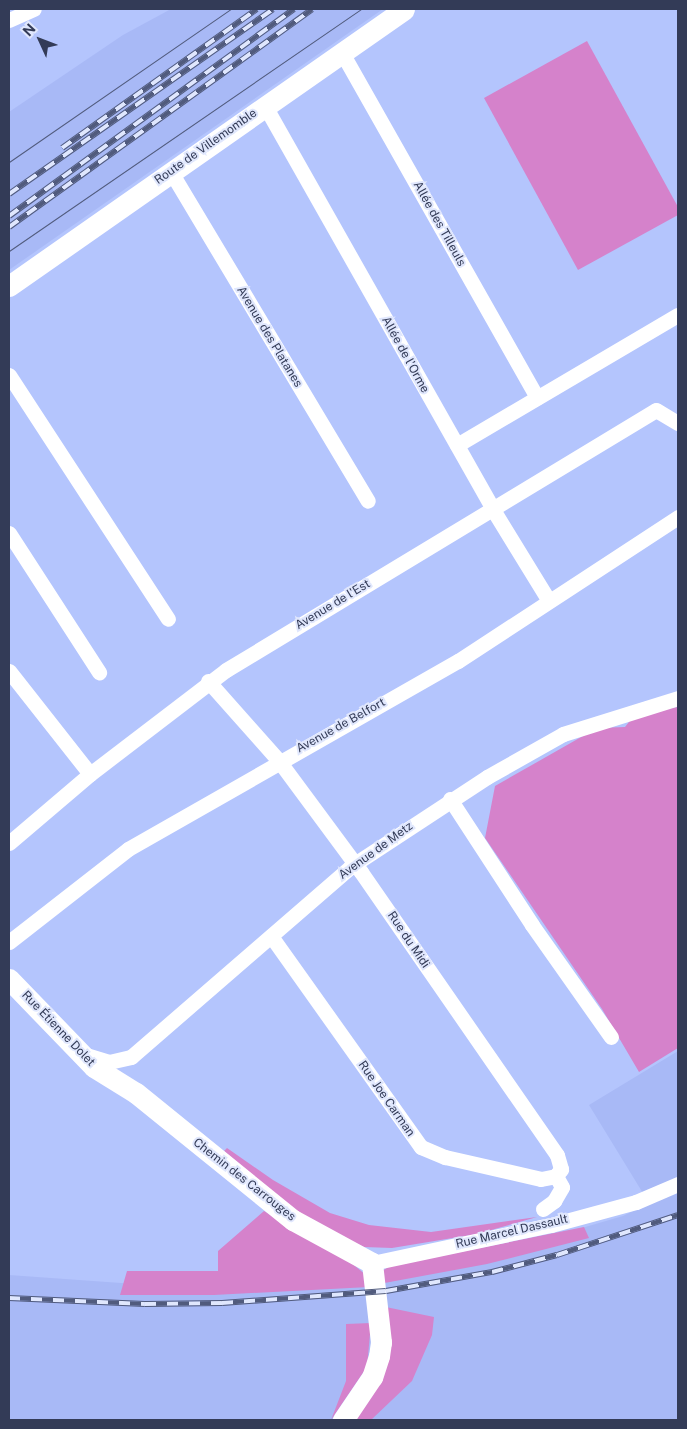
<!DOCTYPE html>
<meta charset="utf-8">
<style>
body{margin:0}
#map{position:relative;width:687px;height:1429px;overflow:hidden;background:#b4c5fd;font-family:"Public Sans",sans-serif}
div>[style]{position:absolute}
.built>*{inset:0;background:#a8b9f6}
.green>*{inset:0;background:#d582cb}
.street>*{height:15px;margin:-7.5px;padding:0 7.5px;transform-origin:7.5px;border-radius:7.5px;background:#fff}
.secondary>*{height:21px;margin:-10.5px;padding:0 10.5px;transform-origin:10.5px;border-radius:10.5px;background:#fff}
.tram>*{height:1px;margin:-0.5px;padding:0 0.5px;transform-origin:0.5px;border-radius:0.5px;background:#515b7d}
.rail>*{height:5.5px;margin-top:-2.75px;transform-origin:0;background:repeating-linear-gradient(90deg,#e0e7fd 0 11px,#515b7d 0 22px);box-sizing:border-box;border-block:1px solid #515b7d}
span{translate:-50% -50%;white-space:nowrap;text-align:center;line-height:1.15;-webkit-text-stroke:4px #e0e7fd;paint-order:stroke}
.street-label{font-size:12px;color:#333b57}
.frame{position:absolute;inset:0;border:10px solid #333b57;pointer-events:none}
.north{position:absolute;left:15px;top:15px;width:50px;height:50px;-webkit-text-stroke:4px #e0e7fd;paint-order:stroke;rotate:313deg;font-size:14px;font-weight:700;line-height:20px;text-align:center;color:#333b57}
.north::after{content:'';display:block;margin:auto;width:18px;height:22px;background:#333b57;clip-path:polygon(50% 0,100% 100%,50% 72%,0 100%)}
</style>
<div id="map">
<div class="built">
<i style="clip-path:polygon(171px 9px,383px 9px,9px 270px,9px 112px,123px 35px)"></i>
<i style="clip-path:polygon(678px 1051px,678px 1420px,9px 1420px,9px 1275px,149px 1285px,379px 1280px,527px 1244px,623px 1216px,649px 1203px,589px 1105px)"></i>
</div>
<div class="green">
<i style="clip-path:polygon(587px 41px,678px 207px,678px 215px,578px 270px,484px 98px)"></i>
<i style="clip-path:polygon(678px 707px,678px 1048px,639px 1072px,602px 1009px,485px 838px,495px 786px,597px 728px,625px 727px,636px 713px)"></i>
<i style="clip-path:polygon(227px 1148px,273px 1180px,330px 1213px,369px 1225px,431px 1232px,537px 1217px,477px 1234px,392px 1248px,364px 1247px,300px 1217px,224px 1151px)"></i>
<i style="clip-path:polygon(264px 1211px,349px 1261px,366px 1275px,369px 1287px,214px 1295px,120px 1295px,127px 1271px,218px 1271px,218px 1251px)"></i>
<i style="clip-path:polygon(584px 1227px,589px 1238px,487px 1264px,379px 1284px,382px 1271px,390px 1266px)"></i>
<i style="clip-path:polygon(381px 1306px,434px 1317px,432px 1335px,412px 1381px,371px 1420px,353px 1420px,380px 1381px)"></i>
<i style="clip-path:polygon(371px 1323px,367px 1367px,331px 1420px,346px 1381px,346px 1324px)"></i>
</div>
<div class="street">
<i style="left:9px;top:20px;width:27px;rotate:-24deg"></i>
<i style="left:341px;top:51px;width:398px;rotate:60.5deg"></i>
<i style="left:265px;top:106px;width:462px;rotate:60.5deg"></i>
<i style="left:492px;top:508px;width:109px;rotate:58.5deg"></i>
<i style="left:171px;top:172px;width:383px;rotate:59.1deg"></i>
<i style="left:9px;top:375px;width:291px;rotate:56.9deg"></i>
<i style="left:457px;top:445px;width:256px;rotate:-30.5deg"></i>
<i style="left:9px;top:533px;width:166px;rotate:57.1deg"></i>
<i style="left:9px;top:671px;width:131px;rotate:51.8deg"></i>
<i style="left:208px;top:681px;width:107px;rotate:48.4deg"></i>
<i style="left:279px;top:761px;width:138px;rotate:53.5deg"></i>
<i style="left:361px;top:872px;width:344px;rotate:55.3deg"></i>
<i style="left:557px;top:1155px;width:15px;rotate:74deg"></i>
<i style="left:561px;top:1169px;width:9px;rotate:126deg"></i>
<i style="left:450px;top:799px;width:150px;rotate:56.9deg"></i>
<i style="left:532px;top:925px;width:137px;rotate:54.8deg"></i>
<i style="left:9px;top:843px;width:106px;rotate:-40.4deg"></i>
<i style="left:90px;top:774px;width:171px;rotate:-37.4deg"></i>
<i style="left:226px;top:670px;width:502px;rotate:-31.16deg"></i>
<i style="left:656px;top:410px;width:26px;rotate:31deg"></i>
<i style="left:271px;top:936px;width:259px;rotate:54.6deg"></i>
<i style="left:421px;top:1147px;width:26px;rotate:23deg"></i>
<i style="left:445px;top:1157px;width:98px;rotate:12.9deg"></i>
<i style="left:541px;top:1179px;width:15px;rotate:-11deg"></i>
<i style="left:9px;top:942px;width:151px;rotate:-38deg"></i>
<i style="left:128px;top:849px;width:380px;rotate:-29.7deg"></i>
<i style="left:458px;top:661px;width:263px;rotate:-33.2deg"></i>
<i style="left:86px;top:1055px;width:24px;rotate:17deg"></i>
<i style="left:109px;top:1062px;width:23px;rotate:-13deg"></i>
<i style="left:131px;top:1057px;width:290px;rotate:-40.9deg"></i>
<i style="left:350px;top:867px;width:164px;rotate:-33.3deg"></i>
<i style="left:487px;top:777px;width:87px;rotate:-29.5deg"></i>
<i style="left:563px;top:734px;width:121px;rotate:-17.4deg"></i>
<i style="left:543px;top:1209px;width:14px;rotate:-36deg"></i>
<i style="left:554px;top:1201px;width:16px;rotate:-60deg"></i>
<i style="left:562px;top:1187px;width:13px;rotate:-119deg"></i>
<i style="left:372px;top:1263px;width:183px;rotate:-12deg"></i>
<i style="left:551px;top:1225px;width:88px;rotate:-15.1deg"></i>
<i style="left:636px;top:1202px;width:46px;rotate:-23.2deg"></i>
</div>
<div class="secondary">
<i style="left:9px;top:286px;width:482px;rotate:-35deg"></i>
<i style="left:9px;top:979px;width:122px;rotate:46deg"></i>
<i style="left:94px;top:1067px;width:49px;rotate:31.8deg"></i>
<i style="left:136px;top:1093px;width:202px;rotate:39deg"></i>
<i style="left:293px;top:1220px;width:90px;rotate:28.6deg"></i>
<i style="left:372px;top:1263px;width:80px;rotate:83.5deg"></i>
<i style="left:381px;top:1342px;width:14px;rotate:98deg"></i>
<i style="left:379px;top:1356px;width:22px;rotate:108deg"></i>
<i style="left:372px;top:1377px;width:52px;rotate:124deg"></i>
</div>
<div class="tram">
<i style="left:9px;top:162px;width:270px;rotate:-34.6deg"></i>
<i style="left:9px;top:251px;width:427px;rotate:-34.5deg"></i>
</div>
<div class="rail">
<i style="left:62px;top:148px;width:239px;rotate:-35.5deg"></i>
<i style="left:9px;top:194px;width:322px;rotate:-35deg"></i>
<i style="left:9px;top:216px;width:352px;rotate:-36deg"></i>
<i style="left:9px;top:227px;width:373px;rotate:-35.7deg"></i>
<i style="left:9px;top:1298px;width:136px;rotate:2.5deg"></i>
<i style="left:145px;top:1304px;width:77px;rotate:-0.7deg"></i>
<i style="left:222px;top:1303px;width:164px;rotate:-4.2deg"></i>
<i style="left:386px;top:1291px;width:108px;rotate:-10.2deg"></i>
<i style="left:492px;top:1272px;width:67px;rotate:-14.7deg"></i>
<i style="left:557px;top:1255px;width:127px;rotate:-18.3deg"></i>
</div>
<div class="street-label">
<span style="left:206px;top:147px;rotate:-35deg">Route de Villemomble</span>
<span style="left:439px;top:224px;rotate:61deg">Allée des Tilleuls</span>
<span style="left:269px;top:337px;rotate:59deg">Avenue des Platanes</span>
<span style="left:405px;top:355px;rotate:61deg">Allée de l'Orme</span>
<span style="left:333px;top:605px;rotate:-31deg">Avenue de l'Est</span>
<span style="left:341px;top:726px;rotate:-29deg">Avenue de Belfort</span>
<span style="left:376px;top:851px;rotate:-36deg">Avenue de Metz</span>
<span style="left:408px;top:940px;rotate:56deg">Rue du Midi</span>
<span style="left:58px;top:1029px;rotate:46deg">Rue Étienne Dolet</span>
<span style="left:386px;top:1099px;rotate:55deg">Rue Joe Carman</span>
<span style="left:244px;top:1180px;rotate:38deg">Chemin des Carrouges</span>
<span style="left:512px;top:1232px;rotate:-13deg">Rue Marcel Dassault</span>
</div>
<div class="frame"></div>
<div class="north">N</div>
</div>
